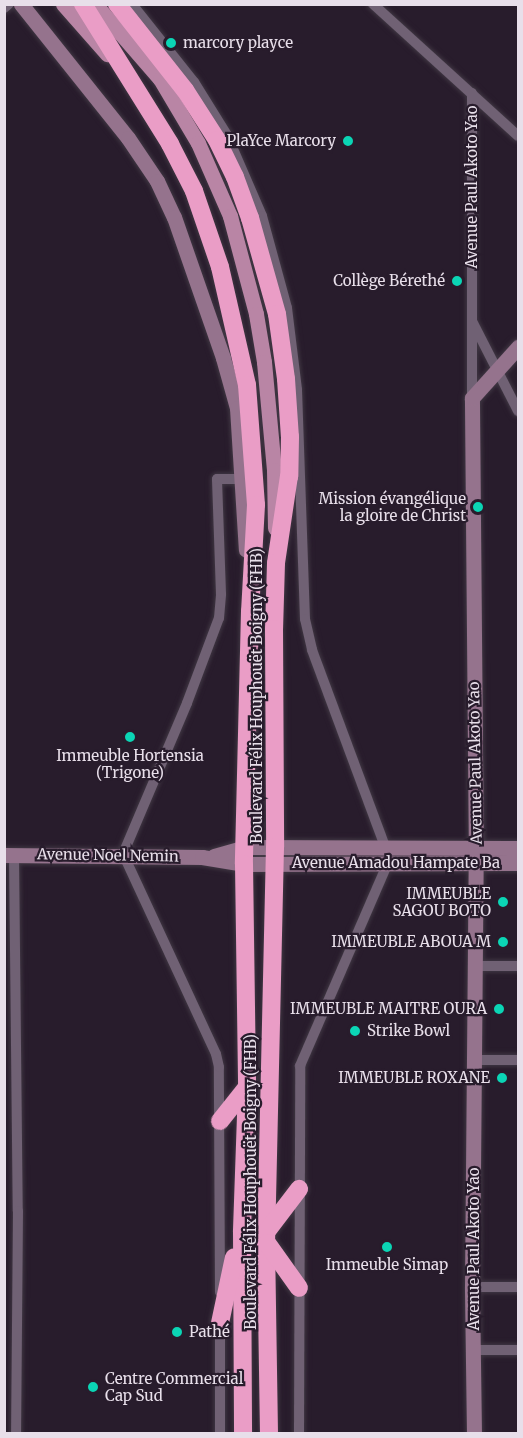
<!DOCTYPE html>
<meta charset="utf-8">
<style>
body{margin:0}
#map{position:relative;width:523px;height:1438px;overflow:hidden;background:#281c2c;font-family:Merriweather,serif}
div>[style]{position:absolute}
.roads{filter:drop-shadow(0 0 2px #403743) drop-shadow(0 0 2px #403743)}
.street>*{height:10px;margin:-5px;padding:0 5px;transform-origin:5px;border-radius:5px;background:#706174}
.secondary>*{height:15px;margin:-7.5px;padding:0 7.5px;transform-origin:7.5px;border-radius:7.5px;background:#95738d}
.primary>*{height:15px;margin:-7.5px;padding:0 7.5px;transform-origin:7.5px;border-radius:7.5px;background:#b985a5}
.highway>*{height:18px;margin:-9px;padding:0 9px;transform-origin:9px;border-radius:9px;background:#ea9dc6}
.dots>*{width:16px;height:16px;translate:-50% -50%;box-sizing:border-box;border:3px solid #281c2c;border-radius:50%}
span{translate:-50% -50%;white-space:nowrap;text-align:center;line-height:1.15;-webkit-text-stroke:4.5px #281c2c;paint-order:stroke}
.poi-label{font-size:15px;color:#e8dfea}
.left{translate:0 -50%;text-align:left}
.right{translate:-100% -50%;text-align:right}
.street-label{font-size:15px;color:#e8dfea}
.frame{position:absolute;inset:0;border:6px solid #e8dfea;pointer-events:none}
</style>
<div id="map">
<div class="roads">
<div class="street">
<i style="left:132px;top:4px;width:100px;rotate:51.5deg"></i>
<i style="left:194px;top:82px;width:62px;rotate:58.1deg"></i>
<i style="left:227px;top:135px;width:88px;rotate:66.6deg"></i>
<i style="left:262px;top:216px;width:95px;rotate:74.8deg"></i>
<i style="left:287px;top:308px;width:83px;rotate:83deg"></i>
<i style="left:297px;top:390px;width:229px;rotate:88deg"></i>
<i style="left:305px;top:619px;width:32px;rotate:77deg"></i>
<i style="left:312px;top:650px;width:212px;rotate:69.6deg"></i>
<i style="left:373px;top:4px;width:196px;rotate:42.3deg"></i>
<i style="left:4px;top:8px;width:6px;rotate:-39deg"></i>
<i style="left:473px;top:323px;width:99px;rotate:62.9deg"></i>
<i style="left:472px;top:398px;width:305px;rotate:-90deg"></i>
<i style="left:14px;top:854px;width:357px;rotate:89.4deg"></i>
<i style="left:18px;top:1211px;width:223px;rotate:90.5deg"></i>
<i style="left:475px;top:966px;width:43px"></i>
<i style="left:476px;top:1060px;width:42px"></i>
<i style="left:472px;top:1287px;width:46px"></i>
<i style="left:220px;top:1292px;width:225px;rotate:-90.3deg"></i>
<i style="left:219px;top:1067px;width:13px;rotate:-103deg"></i>
<i style="left:216px;top:1054px;width:221px;rotate:-114.9deg"></i>
<i style="left:123px;top:854px;width:164px;rotate:-67deg"></i>
<i style="left:187px;top:703px;width:91px;rotate:-69.4deg"></i>
<i style="left:219px;top:618px;width:24px;rotate:-85deg"></i>
<i style="left:221px;top:594px;width:115px;rotate:-92deg"></i>
<i style="left:217px;top:479px;width:26px"></i>
<i style="left:474px;top:1350px;width:44px"></i>
<i style="left:220px;top:1434px;width:114px;rotate:-90deg"></i>
<i style="left:299px;top:1434px;width:368px;rotate:-89.8deg"></i>
<i style="left:300px;top:1066px;width:221px;rotate:-66.6deg"></i>
</div>
<div class="secondary">
<i style="left:21px;top:4px;width:171px;rotate:51.4deg"></i>
<i style="left:128px;top:138px;width:52px;rotate:56deg"></i>
<i style="left:157px;top:181px;width:40px;rotate:65deg"></i>
<i style="left:174px;top:217px;width:149px;rotate:70.8deg"></i>
<i style="left:223px;top:358px;width:52px;rotate:74.4deg"></i>
<i style="left:237px;top:408px;width:142px;rotate:86.4deg"></i>
<i style="left:4px;top:855px;width:198px;rotate:0.6deg"></i>
<i style="left:202px;top:857px;width:43px;rotate:9.5deg"></i>
<i style="left:244px;top:864px;width:274px;rotate:-0.2deg"></i>
<i style="left:214px;top:856px;width:32px;rotate:-16deg"></i>
<i style="left:245px;top:847px;width:273px;rotate:0.2deg"></i>
<i style="left:474px;top:1434px;width:147px;rotate:-90.8deg"></i>
<i style="left:472px;top:1287px;width:424px;rotate:-89.5deg"></i>
<i style="left:476px;top:863px;width:465px;rotate:-90.5deg"></i>
<i style="left:472px;top:398px;width:69px;rotate:-48deg"></i>
</div>
<div class="primary">
<i style="left:63px;top:4px;width:67px;rotate:48.7deg"></i>
<i style="left:95px;top:4px;width:99px;rotate:49.1deg"></i>
<i style="left:160px;top:79px;width:74px;rotate:59.3deg"></i>
<i style="left:198px;top:143px;width:80px;rotate:66.3deg"></i>
<i style="left:230px;top:216px;width:101px;rotate:75.1deg"></i>
<i style="left:256px;top:314px;width:49px;rotate:80.5deg"></i>
<i style="left:264px;top:362px;width:108px;rotate:84.7deg"></i>
<i style="left:274px;top:470px;width:58px;rotate:89deg"></i>
</div>
<div class="highway">
<i style="left:83px;top:4px;width:165px;rotate:58.1deg"></i>
<i style="left:170px;top:144px;width:53px;rotate:62.9deg"></i>
<i style="left:194px;top:191px;width:80px;rotate:71.1deg"></i>
<i style="left:220px;top:267px;width:121px;rotate:77.1deg"></i>
<i style="left:247px;top:385px;width:120px;rotate:85.7deg"></i>
<i style="left:256px;top:505px;width:106px;rotate:93.2deg"></i>
<i style="left:250px;top:611px;width:253px;rotate:91.4deg"></i>
<i style="left:244px;top:864px;width:223px;rotate:89.2deg"></i>
<i style="left:247px;top:1087px;width:145px;rotate:92deg"></i>
<i style="left:242px;top:1232px;width:202px;rotate:89.7deg"></i>
<i style="left:117px;top:4px;width:110px;rotate:51.7deg"></i>
<i style="left:185px;top:90px;width:59px;rotate:57.4deg"></i>
<i style="left:217px;top:140px;width:41px;rotate:64.1deg"></i>
<i style="left:235px;top:177px;width:44px;rotate:69.9deg"></i>
<i style="left:250px;top:218px;width:100px;rotate:74.3deg"></i>
<i style="left:277px;top:314px;width:66px;rotate:82.1deg"></i>
<i style="left:286px;top:379px;width:58px;rotate:86.1deg"></i>
<i style="left:290px;top:437px;width:39px;rotate:91deg"></i>
<i style="left:289px;top:476px;width:88px;rotate:98.5deg"></i>
<i style="left:276px;top:563px;width:66px;rotate:91.7deg"></i>
<i style="left:274px;top:629px;width:218px;rotate:89.7deg"></i>
<i style="left:275px;top:847px;width:396px;rotate:91.3deg"></i>
<i style="left:266px;top:1243px;width:191px;rotate:89.1deg"></i>
<i style="left:220px;top:1121px;width:43px;rotate:-51.5deg"></i>
<i style="left:267px;top:1231px;width:53px;rotate:-52.7deg"></i>
<i style="left:267px;top:1243px;width:55px;rotate:54.6deg"></i>
<i style="left:220px;top:1323px;width:67px;rotate:-78deg"></i>
</div>
</div>
<div class="dots">
<i style="left:171px;top:43px;background:#0bd5b5"></i>
<i style="left:348px;top:141px;background:#0bd5b5"></i>
<i style="left:457px;top:281px;background:#0bd5b5"></i>
<i style="left:478px;top:507px;background:#0bd5b5"></i>
<i style="left:130px;top:737px;background:#0bd5b5"></i>
<i style="left:503px;top:902px;background:#0bd5b5"></i>
<i style="left:503px;top:942px;background:#0bd5b5"></i>
<i style="left:499px;top:1009px;background:#0bd5b5"></i>
<i style="left:355px;top:1031px;background:#0bd5b5"></i>
<i style="left:502px;top:1078px;background:#0bd5b5"></i>
<i style="left:387px;top:1247px;background:#0bd5b5"></i>
<i style="left:177px;top:1332px;background:#0bd5b5"></i>
<i style="left:93px;top:1387px;background:#0bd5b5"></i>
</div>
<div class="poi-label">
<span class="left" style="left:183px;top:43px">marcory playce</span>
<span class="right" style="left:336px;top:141px">PlaYce Marcory</span>
<span class="right" style="left:445px;top:281px">Collège Bérethé</span>
<span class="right" style="left:466px;top:507px">Mission évangélique<br>la gloire de Christ</span>
<span style="left:130px;top:764px">Immeuble Hortensia<br>(Trigone)</span>
<span class="right" style="left:491px;top:902px">IMMEUBLE<br>SAGOU BOTO</span>
<span class="right" style="left:491px;top:942px">IMMEUBLE ABOUA M</span>
<span class="right" style="left:487px;top:1009px">IMMEUBLE MAITRE OURA</span>
<span class="left" style="left:367px;top:1031px">Strike Bowl</span>
<span class="right" style="left:490px;top:1078px">IMMEUBLE ROXANE</span>
<span style="left:387px;top:1265px">Immeuble Simap</span>
<span class="left" style="left:189px;top:1332px">Pathé</span>
<span class="left" style="left:105px;top:1387px">Centre Commercial<br>Cap Sud</span>
</div>
<div class="street-label">
<span style="left:472px;top:187px;rotate:-90deg">Avenue Paul Akoto Yao</span>
<span style="left:257px;top:696px;rotate:-90deg">Boulevard Félix Houphouët Boigny (FHB)</span>
<span style="left:475px;top:763px;rotate:-91deg">Avenue Paul Akoto Yao</span>
<span style="left:108px;top:855px;rotate:1deg">Avenue Noel Nemin</span>
<span style="left:396px;top:863px">Avenue Amadou Hampate Ba</span>
<span style="left:251px;top:1182px;rotate:-90deg">Boulevard Félix Houphouët Boigny (FHB)</span>
<span style="left:474px;top:1249px;rotate:-90deg">Avenue Paul Akoto Yao</span>
</div>
<div class="frame"></div>
</div>
